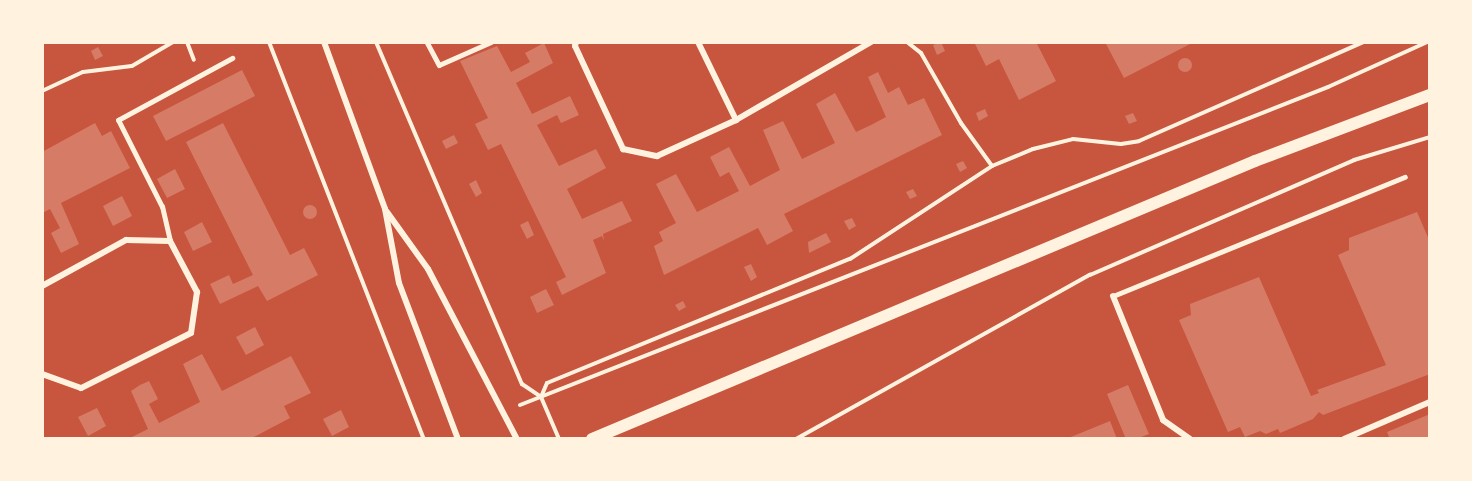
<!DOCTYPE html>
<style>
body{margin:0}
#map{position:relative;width:1472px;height:481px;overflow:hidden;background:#c8553d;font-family:Montserrat,sans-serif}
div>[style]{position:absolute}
.building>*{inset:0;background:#d67c66}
.round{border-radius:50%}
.path>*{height:4px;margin:-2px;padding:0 2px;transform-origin:2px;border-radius:2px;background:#fff3e0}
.service>*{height:4.5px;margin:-2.25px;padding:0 2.25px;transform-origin:2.25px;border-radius:2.25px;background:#fff3e0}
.minor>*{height:6px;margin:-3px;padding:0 3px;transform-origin:3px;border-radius:3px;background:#fff3e0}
.secondary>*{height:12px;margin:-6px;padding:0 6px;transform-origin:6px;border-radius:6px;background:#fff3e0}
span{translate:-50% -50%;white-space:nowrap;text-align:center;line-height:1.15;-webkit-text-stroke:4.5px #fff3e0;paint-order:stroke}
.frame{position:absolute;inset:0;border:44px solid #fff3e0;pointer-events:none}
</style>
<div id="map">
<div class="building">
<i style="clip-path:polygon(941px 42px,945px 51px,937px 55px,933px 45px)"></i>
<i style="clip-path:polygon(974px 42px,1036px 42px,1056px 81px,1019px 100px,999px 59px,986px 66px)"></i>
<i style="clip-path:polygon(1105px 42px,1194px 42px,1124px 78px)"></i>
<i style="clip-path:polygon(544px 43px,553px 63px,516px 83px,532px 114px,570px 96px,579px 115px,561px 123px,557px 115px,537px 125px,559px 166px,596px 149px,606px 168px,567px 189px,582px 219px,622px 201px,632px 221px,603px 234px,604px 241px,602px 236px,593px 240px,606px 273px,562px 295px,556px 282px,566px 277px,501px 144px,488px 150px,475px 124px,488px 118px,460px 61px,497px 46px,511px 72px,530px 62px,525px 53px)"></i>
<i style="clip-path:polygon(98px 47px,103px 56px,95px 60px,91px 51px)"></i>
<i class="round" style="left:1178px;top:58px;width:14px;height:14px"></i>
<i style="clip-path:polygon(242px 70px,255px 96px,166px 141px,153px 116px)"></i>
<i style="clip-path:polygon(878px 72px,888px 93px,899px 87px,908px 105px,924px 98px,942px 135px,784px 214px,793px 231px,767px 245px,758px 228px,664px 275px,654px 246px,663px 241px,659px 232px,676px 223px,656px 184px,676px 174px,697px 212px,739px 191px,729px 172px,720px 177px,710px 157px,729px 147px,750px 186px,780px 170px,763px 130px,772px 126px,783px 121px,802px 159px,835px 143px,816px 104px,835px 93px,856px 132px,871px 125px,886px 117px,868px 77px)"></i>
<i style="clip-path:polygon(985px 109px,988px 116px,979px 121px,976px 113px)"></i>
<i style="clip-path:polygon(1133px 113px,1137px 121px,1129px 124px,1125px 116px)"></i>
<i style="clip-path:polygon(95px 123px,102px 136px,111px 131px,130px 168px,61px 203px,79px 244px,61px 253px,51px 233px,60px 228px,50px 209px,42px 213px,42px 152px)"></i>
<i style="clip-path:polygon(223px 123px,290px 255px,304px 248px,318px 275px,267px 301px,258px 286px,220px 304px,210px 284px,229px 275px,233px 284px,253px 275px,186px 142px)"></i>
<i style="clip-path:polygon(454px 135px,458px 143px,446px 149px,442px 141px)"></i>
<i style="clip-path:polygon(963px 161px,967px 168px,960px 172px,956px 164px)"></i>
<i style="clip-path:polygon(175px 169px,185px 189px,167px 198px,157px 179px)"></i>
<i style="clip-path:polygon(476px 180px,482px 193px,476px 197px,469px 184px)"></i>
<i style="clip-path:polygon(913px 189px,917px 196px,910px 199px,906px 192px)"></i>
<i style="clip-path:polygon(122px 196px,132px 216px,113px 226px,103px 206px)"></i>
<i class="round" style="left:303px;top:205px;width:14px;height:14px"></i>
<i style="clip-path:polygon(1417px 212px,1430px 242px,1430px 374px,1323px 415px,1319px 412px,1313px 419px,1280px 433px,1278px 429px,1266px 434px,1260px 431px,1245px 437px,1240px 427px,1228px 432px,1179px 320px,1191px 315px,1190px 304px,1259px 277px,1311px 396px,1319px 393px,1317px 390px,1386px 365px,1338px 255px,1349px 250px,1349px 238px)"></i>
<i style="clip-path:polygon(852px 218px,856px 226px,849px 230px,844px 221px)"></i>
<i style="clip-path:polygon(528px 221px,534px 235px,527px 239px,520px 225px)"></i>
<i style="clip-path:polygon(202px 222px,212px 242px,193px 251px,184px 232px)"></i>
<i style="clip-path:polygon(826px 233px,831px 242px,809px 253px,808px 242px)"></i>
<i style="clip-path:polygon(751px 264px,757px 277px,751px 281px,744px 267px)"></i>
<i style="clip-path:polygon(546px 289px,554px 305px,537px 313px,530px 297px)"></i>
<i style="clip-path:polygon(683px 301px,686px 307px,679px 311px,675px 305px)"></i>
<i style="clip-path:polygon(255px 327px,264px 345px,246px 355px,236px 337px)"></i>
<i style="clip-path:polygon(202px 354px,222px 391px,291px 356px,311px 393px,284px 406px,290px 418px,250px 439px,128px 439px,148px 429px,131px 391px,140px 385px,149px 381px,158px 399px,149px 404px,159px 423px,200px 402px,183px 364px)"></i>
<i style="clip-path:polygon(1128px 385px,1149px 434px,1136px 439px,1126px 439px,1107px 394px)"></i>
<i style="clip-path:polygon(97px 408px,106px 426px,88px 436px,78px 417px)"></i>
<i style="clip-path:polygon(341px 410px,349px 427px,332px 436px,323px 419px)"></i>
<i style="clip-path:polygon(1430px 414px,1430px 439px,1390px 439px,1387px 432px)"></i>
<i style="clip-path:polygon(1110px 421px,1117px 439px,1066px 439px)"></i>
</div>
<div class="path">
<i style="left:187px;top:42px;width:19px;rotate:69deg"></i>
<i style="left:269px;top:42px;width:426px;rotate:68.7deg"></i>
<i style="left:376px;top:42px;width:372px;rotate:66.9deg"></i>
<i style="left:522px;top:384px;width:23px;rotate:34deg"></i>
<i style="left:541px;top:397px;width:46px;rotate:66.8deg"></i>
<i style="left:907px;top:42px;width:18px;rotate:38deg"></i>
<i style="left:921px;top:53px;width:81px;rotate:60.3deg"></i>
<i style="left:961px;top:123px;width:53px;rotate:54.2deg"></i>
<i style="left:992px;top:166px;width:44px;rotate:-22.5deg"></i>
<i style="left:1033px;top:149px;width:41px;rotate:-14deg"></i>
<i style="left:1073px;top:139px;width:48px;rotate:5.9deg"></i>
<i style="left:1121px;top:144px;width:18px;rotate:-9deg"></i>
<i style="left:1139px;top:141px;width:245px;rotate:-23.8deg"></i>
<i style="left:42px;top:91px;width:45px;rotate:-24.9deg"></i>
<i style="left:83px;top:72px;width:49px;rotate:-7deg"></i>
<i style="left:132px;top:66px;width:48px;rotate:-30.3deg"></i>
<i style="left:541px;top:397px;width:15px;rotate:-67deg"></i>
<i style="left:547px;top:383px;width:327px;rotate:-22.3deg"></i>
<i style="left:850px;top:259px;width:170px;rotate:-33.2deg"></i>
<i style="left:520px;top:405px;width:868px;rotate:-21.48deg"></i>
<i style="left:1328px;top:87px;width:109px;rotate:-24.4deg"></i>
<i style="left:796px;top:439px;width:337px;rotate:-29.2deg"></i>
<i style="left:1090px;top:275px;width:288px;rotate:-23.5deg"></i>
<i style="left:1354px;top:160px;width:79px;rotate:-16.8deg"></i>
</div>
<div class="service">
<i style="left:427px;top:42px;width:26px;rotate:62deg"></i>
<i style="left:439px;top:65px;width:57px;rotate:-23.9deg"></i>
<i style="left:170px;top:241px;width:35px;rotate:-103deg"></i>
<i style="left:162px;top:207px;width:97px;rotate:-116.8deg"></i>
<i style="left:118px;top:120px;width:130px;rotate:-28.5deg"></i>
<i style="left:1113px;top:296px;width:315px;rotate:-22.2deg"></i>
</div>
<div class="minor">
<i style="left:324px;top:42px;width:178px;rotate:69.9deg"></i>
<i style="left:385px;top:209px;width:75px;rotate:79.3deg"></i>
<i style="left:399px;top:283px;width:167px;rotate:69.3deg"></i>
<i style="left:576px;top:42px;width:4px;rotate:104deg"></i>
<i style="left:575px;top:46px;width:114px;rotate:65deg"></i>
<i style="left:623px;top:149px;width:35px;rotate:12deg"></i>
<i style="left:657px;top:156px;width:87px;rotate:-24.5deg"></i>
<i style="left:736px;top:120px;width:156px;rotate:-30deg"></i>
<i style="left:698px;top:42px;width:87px;rotate:64deg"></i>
<i style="left:387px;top:212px;width:70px;rotate:54.3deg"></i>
<i style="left:428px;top:269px;width:192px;rotate:62.4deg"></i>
<i style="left:42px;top:286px;width:96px;rotate:-28.7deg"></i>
<i style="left:126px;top:240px;width:44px;rotate:1.3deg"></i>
<i style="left:170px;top:241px;width:58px;rotate:62.1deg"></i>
<i style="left:197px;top:292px;width:41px;rotate:98.3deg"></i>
<i style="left:191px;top:333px;width:123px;rotate:153.4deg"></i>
<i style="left:81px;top:388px;width:41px;rotate:-160.3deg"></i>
<i style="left:1113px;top:296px;width:134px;rotate:68deg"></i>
<i style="left:1163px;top:420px;width:33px;rotate:35deg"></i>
<i style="left:1344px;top:439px;width:94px;rotate:-23.3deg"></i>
</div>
<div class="secondary">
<i style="left:592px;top:439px;width:719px;rotate:-22.75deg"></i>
<i style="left:1255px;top:161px;width:187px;rotate:-20.7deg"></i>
</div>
<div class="frame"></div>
</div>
